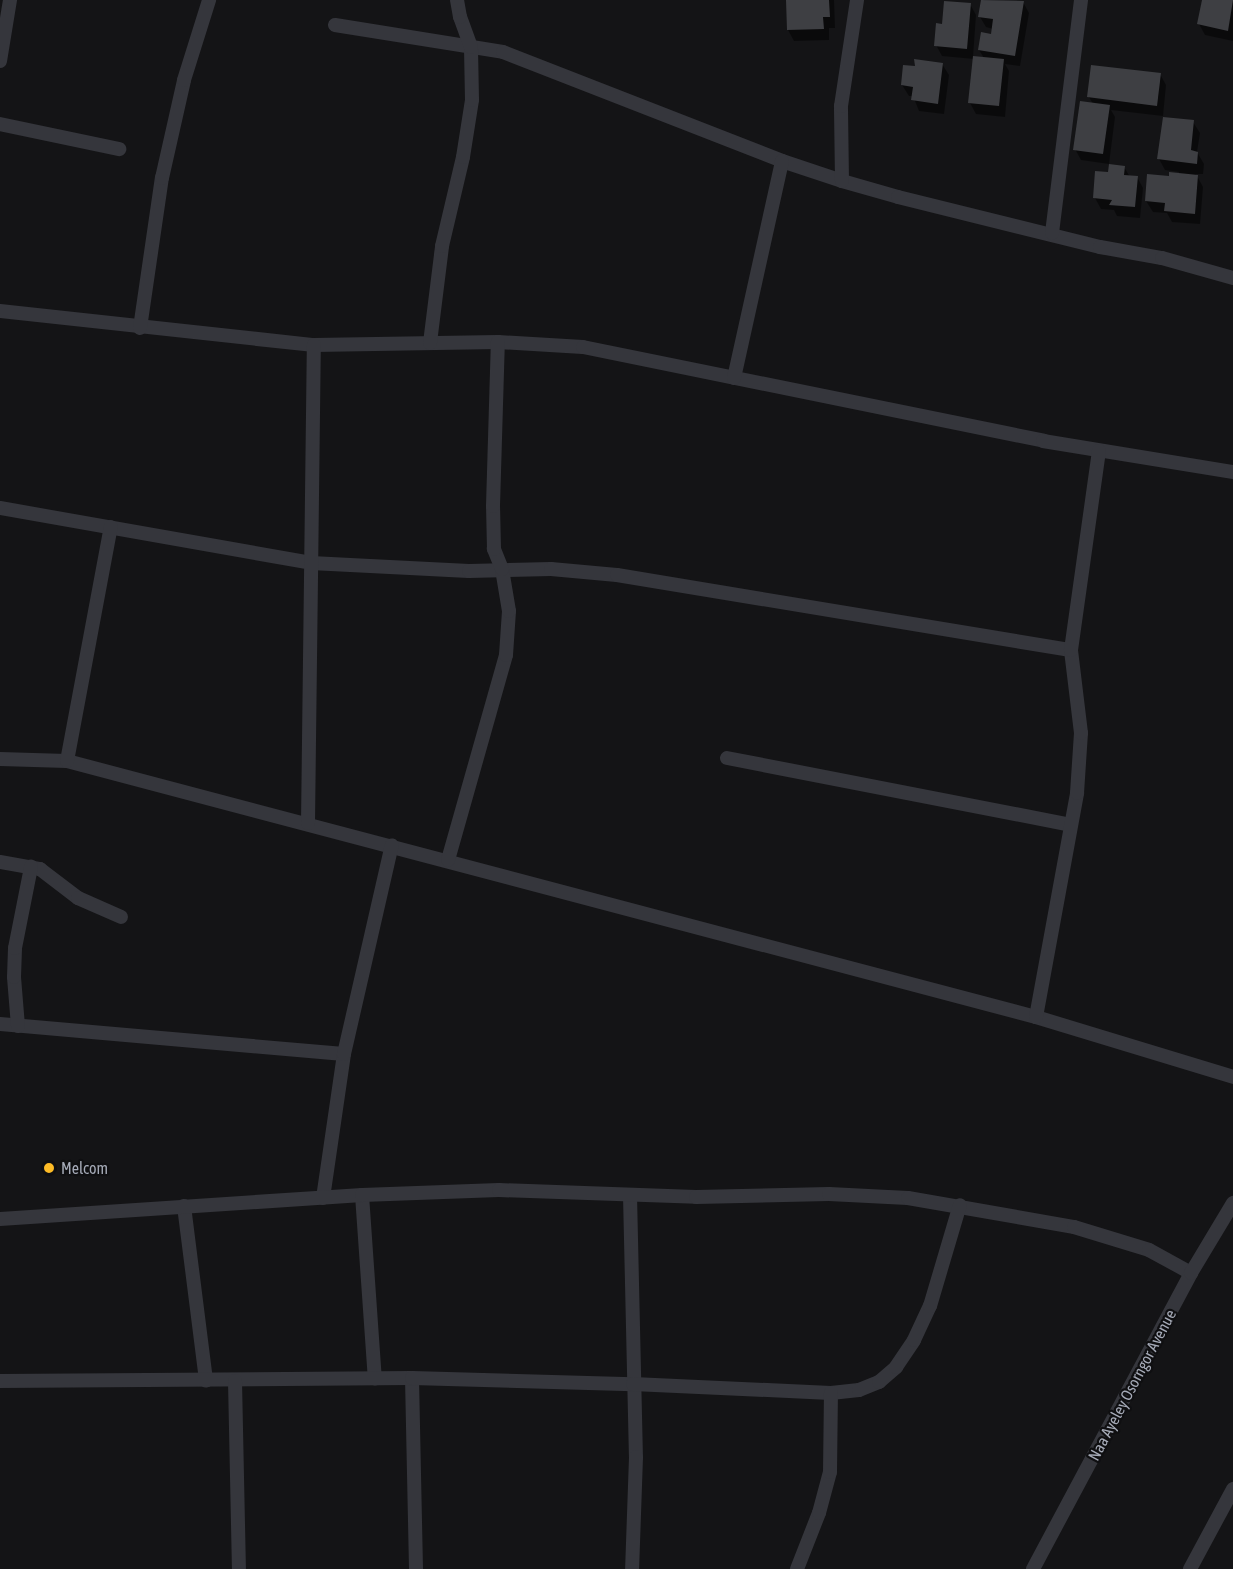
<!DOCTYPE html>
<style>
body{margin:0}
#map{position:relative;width:1233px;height:1569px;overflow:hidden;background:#141416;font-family:"Asap Condensed",sans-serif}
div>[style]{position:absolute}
.shadow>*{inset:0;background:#0007}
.building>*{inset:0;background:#3e3f43}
.minor>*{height:14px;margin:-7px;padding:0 7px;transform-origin:7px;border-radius:7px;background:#35363c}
.dots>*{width:16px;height:16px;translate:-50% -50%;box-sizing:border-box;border:3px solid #0f0f11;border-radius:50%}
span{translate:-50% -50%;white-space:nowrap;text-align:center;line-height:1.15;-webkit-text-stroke:4.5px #0f0f11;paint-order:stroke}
.poi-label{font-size:16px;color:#a5aab7}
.left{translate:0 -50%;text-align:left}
.street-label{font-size:16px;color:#a5aab7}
</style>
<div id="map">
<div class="shadow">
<i style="clip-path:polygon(787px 0,834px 0,835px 28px,829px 28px,829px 40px,794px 41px,788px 30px)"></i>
<i style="clip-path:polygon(983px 0,1023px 2px,1029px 13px,1020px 66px,1005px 64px,1009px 71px,1005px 117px,976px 114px,970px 103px,974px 59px,942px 56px,936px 45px,944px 25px,970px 4px,976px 15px,973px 57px,984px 58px,979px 50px,992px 35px,993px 29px,986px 27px,980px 17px)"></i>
<i style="clip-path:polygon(1204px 0,1233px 0,1233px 41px,1205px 35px,1199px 24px)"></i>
<i style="clip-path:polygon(942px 64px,949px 75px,944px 114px,919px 111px,913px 96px,909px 96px,902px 85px,917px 68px)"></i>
<i style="clip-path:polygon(1160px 74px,1166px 85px,1163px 116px,1111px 110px,1115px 117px,1109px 164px,1081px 160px,1075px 149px,1093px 104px,1089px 97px)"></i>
<i style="clip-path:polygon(1193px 122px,1200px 133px,1197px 152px,1204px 164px,1203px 174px,1196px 174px,1203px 187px,1200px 224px,1172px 222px,1167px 213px,1153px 212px,1146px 201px,1170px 177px,1179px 174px,1179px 172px,1165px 170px,1159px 159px)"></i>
<i style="clip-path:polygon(1124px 167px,1130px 177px,1137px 177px,1143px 188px,1140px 218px,1117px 216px,1114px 210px,1101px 209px,1095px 198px,1109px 173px)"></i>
</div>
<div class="building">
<i style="clip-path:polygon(786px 0,829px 0,830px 17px,823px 17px,824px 29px,787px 30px)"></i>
<i style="clip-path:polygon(981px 0,1024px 1px,1015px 56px,978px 50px,981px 32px,991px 34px,993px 19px,978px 17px)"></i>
<i style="clip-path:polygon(1202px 0,1233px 0,1228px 31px,1197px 24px)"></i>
<i style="clip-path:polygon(944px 1px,971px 3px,967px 49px,934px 46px,936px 23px,942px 24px)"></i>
<i style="clip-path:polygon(973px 56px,1004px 59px,999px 106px,968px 103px)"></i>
<i style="clip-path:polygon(914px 59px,943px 63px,938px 104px,911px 100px,913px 87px,901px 85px,903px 65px,915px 66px)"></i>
<i style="clip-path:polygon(1091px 65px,1161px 73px,1157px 106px,1087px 97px)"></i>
<i style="clip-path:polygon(1080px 101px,1110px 105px,1103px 154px,1073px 150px)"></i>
<i style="clip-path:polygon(1163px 117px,1194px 120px,1191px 150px,1198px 152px,1197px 164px,1157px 159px)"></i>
<i style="clip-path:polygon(1109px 164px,1125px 166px,1124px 175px,1138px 176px,1135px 207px,1109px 205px,1112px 200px,1093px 198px,1095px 171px,1108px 172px)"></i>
<i style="clip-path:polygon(1169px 172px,1198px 175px,1195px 214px,1164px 211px,1165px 203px,1145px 201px,1147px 174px,1169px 176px)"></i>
</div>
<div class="minor">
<i style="left:335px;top:25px;width:170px;rotate:9.1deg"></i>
<i style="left:503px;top:52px;width:300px;rotate:21.3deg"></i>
<i style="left:782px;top:161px;width:63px;rotate:18.4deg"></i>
<i style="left:842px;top:181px;width:58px;rotate:15.9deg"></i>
<i style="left:898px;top:197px;width:208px;rotate:13.9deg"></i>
<i style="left:1100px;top:247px;width:63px;rotate:10.1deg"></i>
<i style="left:1162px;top:258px;width:74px;rotate:15.7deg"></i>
<i style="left:0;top:61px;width:62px;rotate:-80.7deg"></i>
<i style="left:0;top:124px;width:122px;rotate:11.9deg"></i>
<i style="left:842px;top:181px;width:75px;rotate:-90.8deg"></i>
<i style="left:841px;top:106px;width:107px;rotate:-81.4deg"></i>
<i style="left:1052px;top:233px;width:235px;rotate:-82.9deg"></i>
<i style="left:0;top:311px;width:316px;rotate:6.2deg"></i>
<i style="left:314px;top:345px;width:184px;rotate:-0.9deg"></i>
<i style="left:498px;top:342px;width:85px;rotate:3.4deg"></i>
<i style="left:583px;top:347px;width:470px;rotate:11.5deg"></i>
<i style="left:1043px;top:441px;width:193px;rotate:9.3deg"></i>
<i style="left:140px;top:328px;width:152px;rotate:-81.7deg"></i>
<i style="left:162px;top:178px;width:100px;rotate:-77.3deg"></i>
<i style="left:184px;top:80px;width:84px;rotate:-72.6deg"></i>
<i style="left:430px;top:343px;width:98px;rotate:-82.9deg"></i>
<i style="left:442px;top:246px;width:91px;rotate:-76.7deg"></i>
<i style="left:463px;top:157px;width:58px;rotate:-81deg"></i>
<i style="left:472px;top:100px;width:53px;rotate:-91.1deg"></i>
<i style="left:471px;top:47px;width:32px;rotate:-110deg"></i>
<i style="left:460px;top:17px;width:17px;rotate:-100deg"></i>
<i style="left:734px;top:378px;width:222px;rotate:-77.5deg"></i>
<i style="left:0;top:508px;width:316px;rotate:10deg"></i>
<i style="left:311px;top:563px;width:158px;rotate:2.9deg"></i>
<i style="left:469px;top:571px;width:82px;rotate:-1.4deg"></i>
<i style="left:551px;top:569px;width:66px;rotate:5.2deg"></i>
<i style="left:617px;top:575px;width:460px;rotate:9.4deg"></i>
<i style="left:727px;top:758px;width:350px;rotate:11deg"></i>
<i style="left:0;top:759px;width:67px;rotate:1.7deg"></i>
<i style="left:67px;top:761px;width:1002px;rotate:14.8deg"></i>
<i style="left:1036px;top:1017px;width:206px;rotate:16.9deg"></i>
<i style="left:67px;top:761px;width:238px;rotate:-79.4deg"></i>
<i style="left:308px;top:823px;width:478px;rotate:-89.3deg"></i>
<i style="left:448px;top:860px;width:213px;rotate:-74.2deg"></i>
<i style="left:506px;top:655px;width:44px;rotate:-86.1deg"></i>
<i style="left:509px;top:611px;width:43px;rotate:-99.5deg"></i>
<i style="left:502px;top:569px;width:22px;rotate:-112deg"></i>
<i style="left:494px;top:549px;width:43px;rotate:-91.3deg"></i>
<i style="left:493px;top:506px;width:164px;rotate:-88.3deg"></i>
<i style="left:0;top:862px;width:41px;rotate:9.9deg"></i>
<i style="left:40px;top:869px;width:48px;rotate:37.3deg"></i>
<i style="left:78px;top:898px;width:47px;rotate:23.8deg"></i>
<i style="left:1036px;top:1017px;width:228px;rotate:-79.6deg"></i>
<i style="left:1077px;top:793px;width:60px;rotate:-86.2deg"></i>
<i style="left:1081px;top:733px;width:84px;rotate:-96.9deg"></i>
<i style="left:1071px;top:650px;width:201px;rotate:-82deg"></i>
<i style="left:0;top:1024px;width:345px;rotate:5deg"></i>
<i style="left:18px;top:1026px;width:49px;rotate:-94.7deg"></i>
<i style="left:14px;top:977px;width:29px;rotate:-88deg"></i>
<i style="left:15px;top:948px;width:83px;rotate:-78.8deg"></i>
<i style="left:362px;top:1195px;width:184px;rotate:86deg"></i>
<i style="left:630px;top:1195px;width:262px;rotate:88.7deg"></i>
<i style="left:636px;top:1457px;width:112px;rotate:92deg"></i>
<i style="left:323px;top:1198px;width:146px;rotate:-81.7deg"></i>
<i style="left:344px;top:1054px;width:214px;rotate:-77.1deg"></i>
<i style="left:184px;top:1206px;width:176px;rotate:82.8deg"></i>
<i style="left:0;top:1219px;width:363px;rotate:-3.8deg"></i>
<i style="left:362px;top:1195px;width:137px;rotate:-2.1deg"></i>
<i style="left:499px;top:1190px;width:197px;rotate:2deg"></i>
<i style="left:696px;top:1197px;width:133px;rotate:-1.3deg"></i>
<i style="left:829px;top:1194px;width:79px;rotate:2.9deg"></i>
<i style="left:908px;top:1198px;width:169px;rotate:9.9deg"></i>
<i style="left:1074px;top:1227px;width:78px;rotate:17deg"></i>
<i style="left:1149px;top:1250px;width:48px;rotate:28.7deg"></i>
<i style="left:412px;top:1378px;width:191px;rotate:88.8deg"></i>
<i style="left:0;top:1381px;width:412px;rotate:-0.4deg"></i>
<i style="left:412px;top:1378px;width:221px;rotate:1.6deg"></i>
<i style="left:633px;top:1384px;width:198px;rotate:2.6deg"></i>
<i style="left:831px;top:1393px;width:28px;rotate:-6deg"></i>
<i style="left:859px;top:1390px;width:22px;rotate:-22deg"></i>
<i style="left:879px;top:1382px;width:23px;rotate:-41deg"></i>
<i style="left:896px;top:1367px;width:32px;rotate:-56deg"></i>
<i style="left:914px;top:1340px;width:38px;rotate:-65deg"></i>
<i style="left:930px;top:1306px;width:105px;rotate:-73.5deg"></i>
<i style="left:235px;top:1381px;width:188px;rotate:88.8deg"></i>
<i style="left:797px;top:1569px;width:60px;rotate:-68.6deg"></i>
<i style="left:819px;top:1513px;width:42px;rotate:-75deg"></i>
<i style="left:830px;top:1472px;width:79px;rotate:-89.3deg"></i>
<i style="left:1033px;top:1569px;width:336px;rotate:-61.9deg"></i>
<i style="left:1191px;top:1273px;width:82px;rotate:-59deg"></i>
<i style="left:1190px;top:1569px;width:91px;rotate:-61.7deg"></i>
</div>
<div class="dots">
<i style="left:49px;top:1168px;background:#fdbb26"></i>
</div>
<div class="poi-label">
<span class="left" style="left:61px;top:1168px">Melcom</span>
</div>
<div class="street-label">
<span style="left:1132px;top:1385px;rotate:-62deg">Naa Ayeley Osorngor Avenue</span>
</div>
</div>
